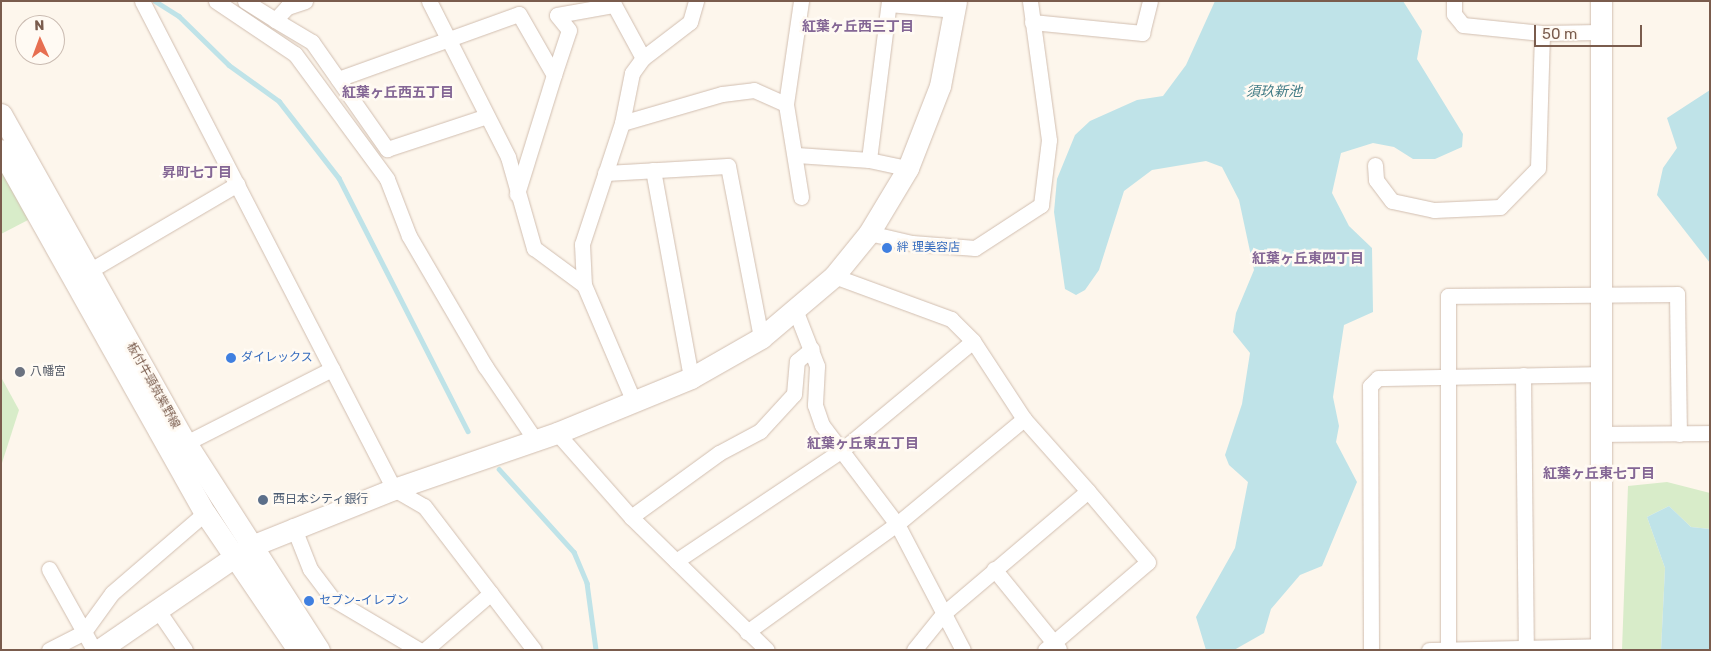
<!DOCTYPE html>
<meta charset="utf-8">
<style>
body{margin:0}
#map{position:relative;width:1711px;height:651px;overflow:hidden;background:#fdf6ec;font-family:Rubik,"Noto Sans JP",sans-serif}
div>[style]{position:absolute}
.green>*{inset:0;background:#d8ecc9}
.water>*{inset:0;background:#bfe3e8}
.stream>*{height:4.5px;margin:-2.25px;padding:0 2.25px;transform-origin:2.25px;border-radius:2.25px;background:#bfe3e8}
.roads{filter:drop-shadow(0 0 1px #d1beb0) drop-shadow(0 0 1px #d1beb0)}
.street>*{height:15px;margin:-7.5px;padding:0 7.5px;transform-origin:7.5px;border-radius:7.5px;background:#fff}
.secondary>*{height:21px;margin:-10.5px;padding:0 10.5px;transform-origin:10.5px;border-radius:10.5px;background:#fff}
.dots>*{width:14px;height:14px;translate:-50% -50%;box-sizing:border-box;border:2px solid #fffaf3;border-radius:50%}
span{translate:-50% -50%;white-space:nowrap;text-align:center;line-height:1.15;-webkit-text-stroke:5px #fffaf3;paint-order:stroke}
.shop-label{font-size:12px;color:#366cbe}
.left{translate:0 -50%;text-align:left}
.worship-label{font-size:12px;color:#5b616d}
.street-label{font-size:12px;color:#7a5c4d}
.service-label{font-size:12px;color:#4e5e75}
.neighbourhood-label{font-size:14px;color:#846695;font-weight:700}
.water-label{font-size:14px;color:#437c86;font-style:italic}
.frame{position:absolute;inset:0;border:2px solid #7a5c4d;pointer-events:none}
.north{position:absolute;left:15px;top:15px;width:50px;height:50px;box-sizing:border-box;background:#fffaf3;border:1px solid #cabbb1;border-radius:50%;rotate:358deg;font-size:14px;font-weight:700;line-height:20px;text-align:center;color:#7a5c4d}
.north::after{content:'';display:block;margin:auto;width:18px;height:22px;background:#e76f51;clip-path:polygon(50% 0,100% 100%,50% 72%,0 100%)}
.scale{position:absolute;left:1534px;top:25px;width:108px;height:22px;box-sizing:border-box;border:2px solid #7a5c4d;border-top:0;padding-left:6px;font-size:15px;line-height:18px;white-space:nowrap;color:#7a5c4d;-webkit-text-stroke:4px #fffaf3;paint-order:stroke}
</style>
<div id="map">
<div class="green">
<i style="clip-path:polygon(1px 171px,30px 219px,1px 234px)"></i>
<i style="clip-path:polygon(1px 377px,19px 410px,1px 466px)"></i>
<i style="clip-path:polygon(1667px 482px,1710px 493px,1710px 529px,1691px 527px,1669px 506px,1647px 517px,1665px 568px,1661px 650px,1622px 650px,1628px 486px)"></i>
</div>
<div class="water">
<i style="clip-path:polygon(1215px 1px,1403px 1px,1422px 31px,1417px 59px,1463px 134px,1462px 147px,1435px 159px,1413px 159px,1394px 147px,1373px 143px,1341px 153px,1332px 193px,1349px 226px,1372px 248px,1373px 312px,1344px 325px,1333px 397px,1339px 426px,1336px 442px,1357px 482px,1322px 566px,1300px 575px,1271px 609px,1264px 633px,1234px 650px,1206px 650px,1196px 617px,1235px 548px,1248px 482px,1229px 465px,1225px 455px,1242px 404px,1250px 353px,1233px 332px,1236px 313px,1254px 270px,1239px 200px,1222px 167px,1206px 161px,1152px 170px,1124px 191px,1099px 270px,1085px 290px,1076px 295px,1065px 289px,1054px 212px,1057px 179px,1075px 135px,1090px 121px,1137px 100px,1163px 96px,1186px 65px)"></i>
<i style="clip-path:polygon(1710px 90px,1710px 263px,1657px 195px,1663px 168px,1677px 148px,1667px 118px)"></i>
<i style="clip-path:polygon(1669px 506px,1691px 527px,1710px 529px,1710px 650px,1661px 650px,1665px 568px,1647px 517px)"></i>
</div>
<div class="stream">
<i style="left:155px;top:1px;width:28px;rotate:32deg"></i>
<i style="left:179px;top:16px;width:70px;rotate:44.4deg"></i>
<i style="left:229px;top:65px;width:62px;rotate:35.8deg"></i>
<i style="left:279px;top:101px;width:98px;rotate:52.1deg"></i>
<i style="left:339px;top:178px;width:284px;rotate:63deg"></i>
<i style="left:499px;top:469px;width:112px;rotate:47.9deg"></i>
<i style="left:574px;top:552px;width:34px;rotate:67deg"></i>
<i style="left:587px;top:583px;width:68px;rotate:82.3deg"></i>
</div>
<div class="roads">
<div class="street">
<i style="left:142px;top:1px;width:549px;rotate:62.69deg"></i>
<i style="left:394px;top:489px;width:34px;rotate:30deg"></i>
<i style="left:424px;top:506px;width:181px;rotate:52.6deg"></i>
<i style="left:216px;top:1px;width:95px;rotate:33.9deg"></i>
<i style="left:295px;top:54px;width:155px;rotate:53.6deg"></i>
<i style="left:387px;top:179px;width:61px;rotate:68.9deg"></i>
<i style="left:409px;top:236px;width:151px;rotate:59.7deg"></i>
<i style="left:485px;top:366px;width:91px;rotate:55.8deg"></i>
<i style="left:245px;top:1px;width:36px;rotate:32deg"></i>
<i style="left:275px;top:20px;width:18px;rotate:-47deg"></i>
<i style="left:287px;top:7px;width:19px;rotate:-18deg"></i>
<i style="left:429px;top:1px;width:175px;rotate:63.1deg"></i>
<i style="left:508px;top:157px;width:95px;rotate:74.1deg"></i>
<i style="left:534px;top:248px;width:62px;rotate:36.5deg"></i>
<i style="left:612px;top:1px;width:65px;rotate:61.5deg"></i>
<i style="left:889px;top:1px;width:160px;rotate:97.2deg"></i>
<i style="left:869px;top:160px;width:40px;rotate:12deg"></i>
<i style="left:1454px;top:1px;width:13px;rotate:90deg"></i>
<i style="left:1454px;top:14px;width:14px;rotate:51deg"></i>
<i style="left:1463px;top:25px;width:79px;rotate:5.8deg"></i>
<i style="left:1542px;top:33px;width:57px;rotate:-1deg"></i>
<i style="left:889px;top:4px;width:66px;rotate:5.2deg"></i>
<i style="left:275px;top:20px;width:43px;rotate:30.7deg"></i>
<i style="left:312px;top:42px;width:131px;rotate:55deg"></i>
<i style="left:387px;top:149px;width:105px;rotate:-18.3deg"></i>
<i style="left:1032px;top:22px;width:111px;rotate:5.7deg"></i>
<i style="left:1142px;top:33px;width:33px;rotate:-76deg"></i>
<i style="left:554px;top:75px;width:47px;rotate:-71.6deg"></i>
<i style="left:569px;top:30px;width:19px;rotate:-129deg"></i>
<i style="left:557px;top:15px;width:58px;rotate:-10deg"></i>
<i style="left:338px;top:79px;width:192px;rotate:-19.8deg"></i>
<i style="left:519px;top:14px;width:70px;rotate:60.2deg"></i>
<i style="left:554px;top:75px;width:125px;rotate:107.3deg"></i>
<i style="left:622px;top:123px;width:104px;rotate:-16.2deg"></i>
<i style="left:722px;top:94px;width:32px;rotate:-7deg"></i>
<i style="left:754px;top:90px;width:35px;rotate:24deg"></i>
<i style="left:797px;top:155px;width:72px;rotate:4deg"></i>
<i style="left:1375px;top:165px;width:15px;rotate:86deg"></i>
<i style="left:1376px;top:180px;width:26px;rotate:53deg"></i>
<i style="left:1392px;top:201px;width:43px;rotate:12.1deg"></i>
<i style="left:1434px;top:210px;width:66px;rotate:-2.6deg"></i>
<i style="left:1500px;top:207px;width:54px;rotate:-45.7deg"></i>
<i style="left:1538px;top:168px;width:135px;rotate:-88.3deg"></i>
<i style="left:653px;top:170px;width:211px;rotate:79.6deg"></i>
<i style="left:605px;top:173px;width:123px;rotate:-3.3deg"></i>
<i style="left:728px;top:166px;width:175px;rotate:79.1deg"></i>
<i style="left:801px;top:197px;width:94px;rotate:-99.2deg"></i>
<i style="left:786px;top:104px;width:104px;rotate:-81.7deg"></i>
<i style="left:869px;top:233px;width:44px;rotate:13.1deg"></i>
<i style="left:912px;top:243px;width:63px;rotate:4.5deg"></i>
<i style="left:975px;top:248px;width:79px;rotate:-33.1deg"></i>
<i style="left:1041px;top:205px;width:65px;rotate:-83deg"></i>
<i style="left:1049px;top:140px;width:140px;rotate:-97.8deg"></i>
<i style="left:89px;top:271px;width:172px;rotate:-30.4deg"></i>
<i style="left:834px;top:276px;width:125px;rotate:20.2deg"></i>
<i style="left:951px;top:319px;width:31px;rotate:45deg"></i>
<i style="left:973px;top:341px;width:93px;rotate:56.8deg"></i>
<i style="left:1024px;top:419px;width:96px;rotate:48.4deg"></i>
<i style="left:1088px;top:491px;width:190px;rotate:139.7deg"></i>
<i style="left:943px;top:614px;width:46px;rotate:128.9deg"></i>
<i style="left:796px;top:312px;width:58px;rotate:68.7deg"></i>
<i style="left:817px;top:366px;width:39px;rotate:93deg"></i>
<i style="left:815px;top:405px;width:21px;rotate:71deg"></i>
<i style="left:822px;top:425px;width:124px;rotate:52.9deg"></i>
<i style="left:897px;top:524px;width:142px;rotate:62.4deg"></i>
<i style="left:1523px;top:375px;width:273px;rotate:89.4deg"></i>
<i style="left:634px;top:402px;width:127px;rotate:-113.1deg"></i>
<i style="left:584px;top:285px;width:41px;rotate:-92.8deg"></i>
<i style="left:582px;top:244px;width:127px;rotate:-71.7deg"></i>
<i style="left:622px;top:123px;width:51px;rotate:-78.7deg"></i>
<i style="left:632px;top:73px;width:19px;rotate:-54deg"></i>
<i style="left:643px;top:58px;width:59px;rotate:-37.5deg"></i>
<i style="left:690px;top:22px;width:22px;rotate:-74deg"></i>
<i style="left:557px;top:433px;width:112px;rotate:48.6deg"></i>
<i style="left:631px;top:517px;width:190px;rotate:44.4deg"></i>
<i style="left:1601px;top:434px;width:109px;rotate:-0.5deg"></i>
<i style="left:186px;top:443px;width:164px;rotate:-26.9deg"></i>
<i style="left:631px;top:517px;width:109px;rotate:-36deg"></i>
<i style="left:719px;top:453px;width:47px;rotate:-28.2deg"></i>
<i style="left:760px;top:431px;width:50px;rotate:-47.4deg"></i>
<i style="left:794px;top:394px;width:33px;rotate:-85deg"></i>
<i style="left:797px;top:361px;width:19px;rotate:-39deg"></i>
<i style="left:293px;top:526px;width:46px;rotate:68.4deg"></i>
<i style="left:310px;top:569px;width:38px;rotate:53deg"></i>
<i style="left:333px;top:599px;width:100px;rotate:30.7deg"></i>
<i style="left:676px;top:561px;width:201px;rotate:-33.8deg"></i>
<i style="left:843px;top:449px;width:169px;rotate:-39.7deg"></i>
<i style="left:49px;top:569px;width:93px;rotate:60.9deg"></i>
<i style="left:994px;top:569px;width:103px;rotate:50.9deg"></i>
<i style="left:159px;top:612px;width:46px;rotate:55.6deg"></i>
<i style="left:747px;top:632px;width:185px;rotate:-35.8deg"></i>
<i style="left:897px;top:524px;width:165px;rotate:-39.6deg"></i>
<i style="left:1448px;top:649px;width:353px;rotate:-90deg"></i>
<i style="left:1448px;top:296px;width:229px;rotate:-0.5deg"></i>
<i style="left:1677px;top:294px;width:140px;rotate:89.2deg"></i>
<i style="left:49px;top:650px;width:38px;rotate:-27deg"></i>
<i style="left:83px;top:633px;width:49px;rotate:-54.1deg"></i>
<i style="left:112px;top:593px;width:123px;rotate:-40.7deg"></i>
<i style="left:425px;top:650px;width:87px;rotate:-40.8deg"></i>
<i style="left:1045px;top:650px;width:135px;rotate:-40.5deg"></i>
<i style="left:1148px;top:562px;width:93px;rotate:-130.2deg"></i>
<i style="left:1371px;top:650px;width:264px;rotate:-90.2deg"></i>
<i style="left:1370px;top:386px;width:11px;rotate:-45deg"></i>
<i style="left:1378px;top:378px;width:221px;rotate:-1deg"></i>
<i style="left:1429px;top:650px;width:172px;rotate:-1.3deg"></i>
</div>
<div class="secondary">
<i style="left:1601px;top:1px;width:649px;rotate:90deg"></i>
<i style="left:1px;top:114px;width:377px;rotate:60.7deg"></i>
<i style="left:186px;top:443px;width:246px;rotate:57.3deg"></i>
<i style="left:1px;top:150px;width:416px;rotate:60.7deg"></i>
<i style="left:205px;top:513px;width:166px;rotate:55.8deg"></i>
<i style="left:99px;top:650px;width:182px;rotate:-34.5deg"></i>
<i style="left:249px;top:547px;width:156px;rotate:-21.8deg"></i>
<i style="left:394px;top:489px;width:172px;rotate:-19deg"></i>
<i style="left:557px;top:433px;width:145px;rotate:-22.3deg"></i>
<i style="left:691px;top:378px;width:81px;rotate:-29.7deg"></i>
<i style="left:761px;top:338px;width:96px;rotate:-40.3deg"></i>
<i style="left:834px;top:276px;width:55px;rotate:-50.9deg"></i>
<i style="left:869px;top:233px;width:76px;rotate:-59deg"></i>
<i style="left:908px;top:168px;width:88px;rotate:-68.7deg"></i>
<i style="left:940px;top:86px;width:86px;rotate:-79.3deg"></i>
</div>
</div>
<div class="dots">
<i style="left:887px;top:248px;background:#3f7fe0"></i>
<i style="left:231px;top:358px;background:#3f7fe0"></i>
<i style="left:20px;top:372px;background:#6b7280"></i>
<i style="left:263px;top:500px;background:#5c6f8a"></i>
<i style="left:309px;top:601px;background:#3f7fe0"></i>
</div>
<div class="shop-label">
<span class="left" style="left:897px;top:248px">絆 理美容店</span>
<span class="left" style="left:241px;top:358px">ダイレックス</span>
<span class="left" style="left:319px;top:601px">セブン-イレブン</span>
</div>
<div class="worship-label">
<span class="left" style="left:30px;top:372px">八幡宮</span>
</div>
<div class="street-label">
<span style="left:153px;top:386px;rotate:61deg">板付牛頸筑紫野線</span>
</div>
<div class="service-label">
<span class="left" style="left:273px;top:500px">西日本シティ銀行</span>
</div>
<div class="neighbourhood-label">
<span style="left:858px;top:27px">紅葉ヶ丘西三丁目</span>
<span style="left:398px;top:93px">紅葉ヶ丘西五丁目</span>
<span style="left:197px;top:173px">昇町七丁目</span>
<span style="left:1308px;top:259px">紅葉ヶ丘東四丁目</span>
<span style="left:863px;top:444px">紅葉ヶ丘東五丁目</span>
<span style="left:1599px;top:474px">紅葉ヶ丘東七丁目</span>
</div>
<div class="water-label">
<span style="left:1274px;top:92px">須玖新池</span>
</div>
<div class="frame"></div>
<div class="north">N</div>
<div class="scale">50 m</div>
</div>
